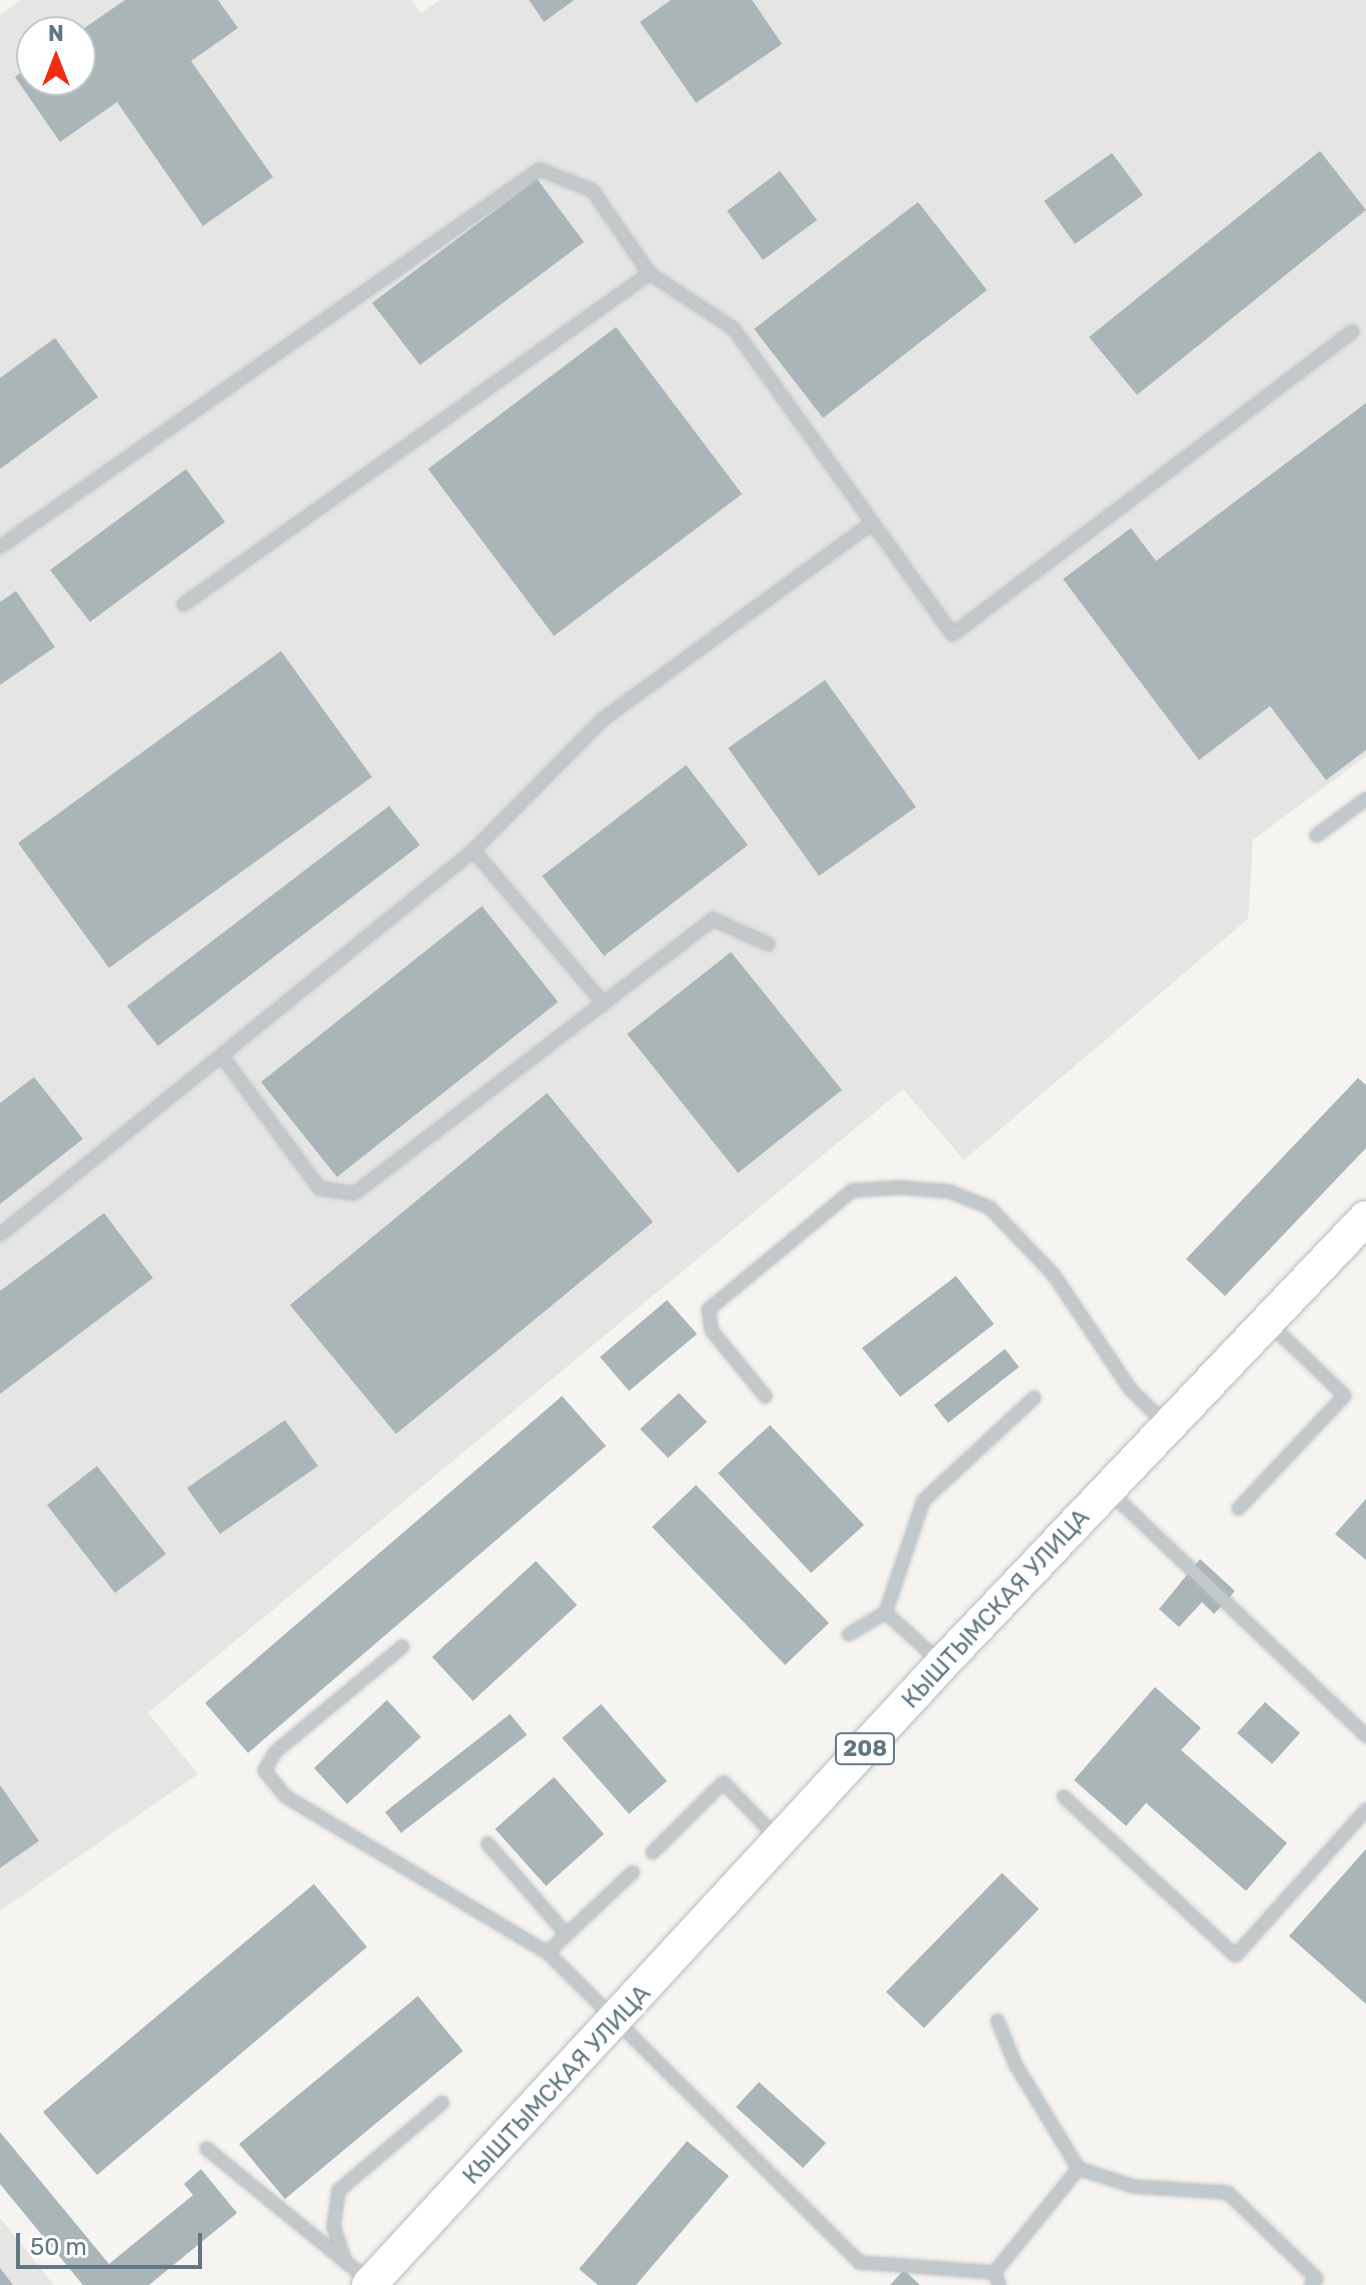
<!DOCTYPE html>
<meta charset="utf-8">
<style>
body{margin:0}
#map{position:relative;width:1366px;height:2285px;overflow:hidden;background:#f5f4f0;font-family:Rubik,sans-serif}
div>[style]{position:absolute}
.built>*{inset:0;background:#e5e6e4}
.building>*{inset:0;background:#aab5b8}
.roads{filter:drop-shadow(0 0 2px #b6bbbe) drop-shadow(0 0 2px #b6bbbe)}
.service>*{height:11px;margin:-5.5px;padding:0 5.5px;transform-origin:5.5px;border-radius:5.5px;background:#c3c8ca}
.primary>*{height:34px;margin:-17px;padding:0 17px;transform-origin:17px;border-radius:17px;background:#fff}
span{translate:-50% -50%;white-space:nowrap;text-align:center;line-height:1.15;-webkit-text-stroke:8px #fff;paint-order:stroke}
.shield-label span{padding:2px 6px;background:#fff;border:2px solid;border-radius:6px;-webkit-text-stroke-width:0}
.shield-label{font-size:22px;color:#617884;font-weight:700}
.street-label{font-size:24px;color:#617884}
.north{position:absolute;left:16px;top:16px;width:80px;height:80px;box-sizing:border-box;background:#fff;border:2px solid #c0c9ce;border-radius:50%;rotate:0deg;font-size:22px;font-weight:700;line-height:32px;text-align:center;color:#617884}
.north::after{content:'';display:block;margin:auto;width:28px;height:36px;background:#f32b11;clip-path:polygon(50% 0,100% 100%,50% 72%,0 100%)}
.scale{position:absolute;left:16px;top:2233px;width:186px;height:36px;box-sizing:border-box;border:4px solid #617884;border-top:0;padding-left:10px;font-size:24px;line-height:28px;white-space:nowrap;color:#617884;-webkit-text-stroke:6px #fff;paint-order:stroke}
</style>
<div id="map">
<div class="built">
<i style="clip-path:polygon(evenodd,21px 0,412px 0,421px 13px,440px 0,1366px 0,1366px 756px,1253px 840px,1248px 919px,964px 1160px,903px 1089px,148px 1713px,198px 1774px,0 1911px,0 15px,21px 0,32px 32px,80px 32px,80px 80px,32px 80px,32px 32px)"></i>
<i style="clip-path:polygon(0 2218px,54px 2285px,0 2285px)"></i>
</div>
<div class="building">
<i style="clip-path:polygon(125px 0,218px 0,238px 28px,191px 61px,273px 177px,203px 226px,117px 102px,60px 142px,15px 77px,32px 65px,32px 80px,80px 80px,80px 31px)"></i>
<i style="clip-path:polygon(529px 0,574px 0,544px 22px)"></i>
<i style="clip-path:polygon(671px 0,752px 0,782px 44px,696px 103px,640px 22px)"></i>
<i style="clip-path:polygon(1320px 151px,1366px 210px,1137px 395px,1089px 337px)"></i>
<i style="clip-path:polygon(1112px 153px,1143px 195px,1075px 244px,1044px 201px)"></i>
<i style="clip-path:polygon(780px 171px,817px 220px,763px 260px,727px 211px)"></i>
<i style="clip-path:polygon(537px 179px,584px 242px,420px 365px,372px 303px)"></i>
<i style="clip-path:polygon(918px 202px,987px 290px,823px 418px,754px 329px)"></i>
<i style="clip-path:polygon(616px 327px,742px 494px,554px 636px,428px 469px)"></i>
<i style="clip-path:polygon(55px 338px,98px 397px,0 469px,0 378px)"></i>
<i style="clip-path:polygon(1366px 403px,1366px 750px,1326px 780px,1270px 706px,1199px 760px,1063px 579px,1131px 528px,1156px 561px)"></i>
<i style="clip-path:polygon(186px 469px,225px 522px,90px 622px,50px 570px)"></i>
<i style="clip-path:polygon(16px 591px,55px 647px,0 685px,0 602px)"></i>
<i style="clip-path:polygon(281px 651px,372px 777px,109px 968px,18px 843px)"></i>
<i style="clip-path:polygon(825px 680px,916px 807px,819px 876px,728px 748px)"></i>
<i style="clip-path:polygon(686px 765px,748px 845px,604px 956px,542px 876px)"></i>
<i style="clip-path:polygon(389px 806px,420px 845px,158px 1046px,127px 1006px)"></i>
<i style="clip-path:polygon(482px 906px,558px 1002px,337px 1177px,261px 1082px)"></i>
<i style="clip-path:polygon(731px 952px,842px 1090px,738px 1173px,627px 1034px)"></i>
<i style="clip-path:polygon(34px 1077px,83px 1139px,0 1204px,0 1103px)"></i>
<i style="clip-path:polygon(1358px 1078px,1366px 1085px,1366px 1148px,1225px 1296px,1186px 1259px)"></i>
<i style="clip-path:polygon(547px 1093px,653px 1222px,396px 1434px,290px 1305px)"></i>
<i style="clip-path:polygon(104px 1213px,153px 1278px,0 1394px,0 1291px)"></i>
<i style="clip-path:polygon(956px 1276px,994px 1324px,900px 1397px,862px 1348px)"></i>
<i style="clip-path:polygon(667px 1300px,697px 1334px,629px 1391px,600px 1357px)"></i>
<i style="clip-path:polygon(1005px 1349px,1019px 1367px,948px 1423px,934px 1405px)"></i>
<i style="clip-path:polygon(679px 1393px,707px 1422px,668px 1458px,640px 1429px)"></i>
<i style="clip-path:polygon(562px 1396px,606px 1446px,248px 1753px,205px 1703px)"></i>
<i style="clip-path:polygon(285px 1420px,318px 1466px,220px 1534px,187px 1488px)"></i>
<i style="clip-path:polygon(770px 1425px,864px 1525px,811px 1573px,718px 1473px)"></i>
<i style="clip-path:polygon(97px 1466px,166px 1554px,115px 1593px,47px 1505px)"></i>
<i style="clip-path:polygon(696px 1485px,829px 1623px,785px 1665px,652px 1527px)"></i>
<i style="clip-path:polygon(1366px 1499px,1366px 1560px,1335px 1534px)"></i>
<i style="clip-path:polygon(1200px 1559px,1235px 1591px,1214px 1614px,1202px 1602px,1179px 1627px,1159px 1609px)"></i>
<i style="clip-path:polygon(536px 1561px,577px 1605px,473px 1701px,432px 1657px)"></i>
<i style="clip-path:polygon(1155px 1687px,1201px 1728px,1181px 1750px,1287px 1843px,1246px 1891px,1146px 1803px,1126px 1826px,1074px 1780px)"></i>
<i style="clip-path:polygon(387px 1700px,421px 1737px,347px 1804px,314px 1768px)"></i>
<i style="clip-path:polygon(1265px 1702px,1300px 1733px,1272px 1764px,1237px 1733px)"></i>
<i style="clip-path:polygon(601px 1704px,667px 1781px,629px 1814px,562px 1738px)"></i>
<i style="clip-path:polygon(510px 1714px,527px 1735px,401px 1833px,385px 1812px)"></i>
<i style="clip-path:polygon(554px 1777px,604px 1834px,546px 1886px,495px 1829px)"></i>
<i style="clip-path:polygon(0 1785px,39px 1841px,0 1868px)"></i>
<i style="clip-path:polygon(1366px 1849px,1366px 2004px,1289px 1936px)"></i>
<i style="clip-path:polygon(1002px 1873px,1039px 1909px,924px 2028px,886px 1992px)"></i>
<i style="clip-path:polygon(314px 1884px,367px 1947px,97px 2175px,43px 2112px)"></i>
<i style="clip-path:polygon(418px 1996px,463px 2051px,285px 2199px,239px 2144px)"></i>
<i style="clip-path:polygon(759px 2082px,826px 2143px,803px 2168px,736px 2107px)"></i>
<i style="clip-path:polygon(0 2132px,109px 2264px,193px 2195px,184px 2184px,201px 2169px,237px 2213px,149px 2285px,83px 2285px,0 2184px)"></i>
<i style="clip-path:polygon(687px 2141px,729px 2176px,636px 2285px,598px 2285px,579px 2269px)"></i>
<i style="clip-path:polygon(0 2268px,13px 2285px,0 2285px)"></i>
<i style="clip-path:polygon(904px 2270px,920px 2285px,890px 2285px)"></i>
</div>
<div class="roads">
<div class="service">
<i style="left:0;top:546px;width:658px;rotate:-34.97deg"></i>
<i style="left:539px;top:169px;width:57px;rotate:21.6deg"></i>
<i style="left:592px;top:190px;width:101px;rotate:55.5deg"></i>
<i style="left:183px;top:604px;width:572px;rotate:-35.39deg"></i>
<i style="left:649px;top:273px;width:100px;rotate:33.2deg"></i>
<i style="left:733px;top:328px;width:376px;rotate:54.4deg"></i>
<i style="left:952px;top:634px;width:502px;rotate:-37.14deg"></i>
<i style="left:1316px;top:835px;width:62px;rotate:-36.5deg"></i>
<i style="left:473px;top:850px;width:201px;rotate:49.6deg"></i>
<i style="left:221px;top:1055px;width:165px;rotate:53.6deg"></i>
<i style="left:319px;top:1188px;width:35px;rotate:8deg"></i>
<i style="left:354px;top:1193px;width:452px;rotate:-37.4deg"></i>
<i style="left:713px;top:919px;width:60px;rotate:24.4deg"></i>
<i style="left:0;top:1234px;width:609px;rotate:-39.07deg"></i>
<i style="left:473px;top:850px;width:184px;rotate:-45.4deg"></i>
<i style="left:602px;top:719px;width:331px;rotate:-36.1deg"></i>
<i style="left:765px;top:1396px;width:85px;rotate:-129.3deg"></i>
<i style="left:711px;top:1330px;width:21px;rotate:-98deg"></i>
<i style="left:708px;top:1309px;width:187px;rotate:-39.6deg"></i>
<i style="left:852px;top:1190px;width:48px;rotate:-3.6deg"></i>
<i style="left:900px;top:1187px;width:49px;rotate:4.7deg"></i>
<i style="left:949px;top:1191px;width:43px;rotate:21.8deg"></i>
<i style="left:989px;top:1207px;width:93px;rotate:46.3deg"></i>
<i style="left:1053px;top:1274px;width:138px;rotate:56.2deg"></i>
<i style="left:1130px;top:1389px;width:50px;rotate:44.2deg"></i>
<i style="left:1109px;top:1491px;width:355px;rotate:43.6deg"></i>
<i style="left:1238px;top:1508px;width:155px;rotate:-46.8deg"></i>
<i style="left:1344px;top:1395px;width:104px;rotate:-136.2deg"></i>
<i style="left:885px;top:1612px;width:73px;rotate:42.2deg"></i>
<i style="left:848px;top:1634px;width:43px;rotate:-30.7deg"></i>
<i style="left:885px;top:1612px;width:118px;rotate:-71.3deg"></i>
<i style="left:923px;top:1500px;width:151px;rotate:-42.9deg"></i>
<i style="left:402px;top:1646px;width:165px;rotate:140.4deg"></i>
<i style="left:275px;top:1751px;width:22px;rotate:120deg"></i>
<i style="left:264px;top:1770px;width:33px;rotate:51deg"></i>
<i style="left:285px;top:1796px;width:305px;rotate:30.8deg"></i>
<i style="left:547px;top:1952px;width:440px;rotate:44.8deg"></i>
<i style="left:859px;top:2262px;width:135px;rotate:4.2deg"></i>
<i style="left:1063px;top:1796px;width:234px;rotate:42.8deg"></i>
<i style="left:1235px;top:1955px;width:196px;rotate:-48.1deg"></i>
<i style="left:487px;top:1843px;width:121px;rotate:49deg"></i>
<i style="left:652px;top:1852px;width:100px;rotate:-44.6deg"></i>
<i style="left:723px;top:1782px;width:79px;rotate:46deg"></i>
<i style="left:547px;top:1952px;width:117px;rotate:-43.3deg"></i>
<i style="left:997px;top:2020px;width:48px;rotate:67.8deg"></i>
<i style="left:1015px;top:2064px;width:122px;rotate:58.8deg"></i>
<i style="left:206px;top:2148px;width:209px;rotate:39.2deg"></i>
<i style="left:345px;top:2261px;width:36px;rotate:-109deg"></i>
<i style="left:333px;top:2227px;width:37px;rotate:-82deg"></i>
<i style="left:338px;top:2190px;width:136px;rotate:-40.2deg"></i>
<i style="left:994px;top:2272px;width:134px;rotate:-51.1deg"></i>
<i style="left:1078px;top:2168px;width:58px;rotate:18.1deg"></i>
<i style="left:1133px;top:2186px;width:94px;rotate:3.7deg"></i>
<i style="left:1227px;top:2192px;width:124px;rotate:44deg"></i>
<i style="left:1316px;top:2278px;width:9px;rotate:131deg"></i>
<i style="left:994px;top:2272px;width:14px;rotate:69deg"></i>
</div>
<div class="primary">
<i style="left:369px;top:2285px;width:845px;rotate:-47.3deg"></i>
<i style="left:942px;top:1664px;width:615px;rotate:-46.45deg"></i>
</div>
</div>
<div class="shield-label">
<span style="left:865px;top:1749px">208</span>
</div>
<div class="street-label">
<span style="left:996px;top:1609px;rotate:-47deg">КЫШТЫМСКАЯ УЛИЦА</span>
<span style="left:557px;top:2085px;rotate:-47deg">КЫШТЫМСКАЯ УЛИЦА</span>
</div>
<div class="north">N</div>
<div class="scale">50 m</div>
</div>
